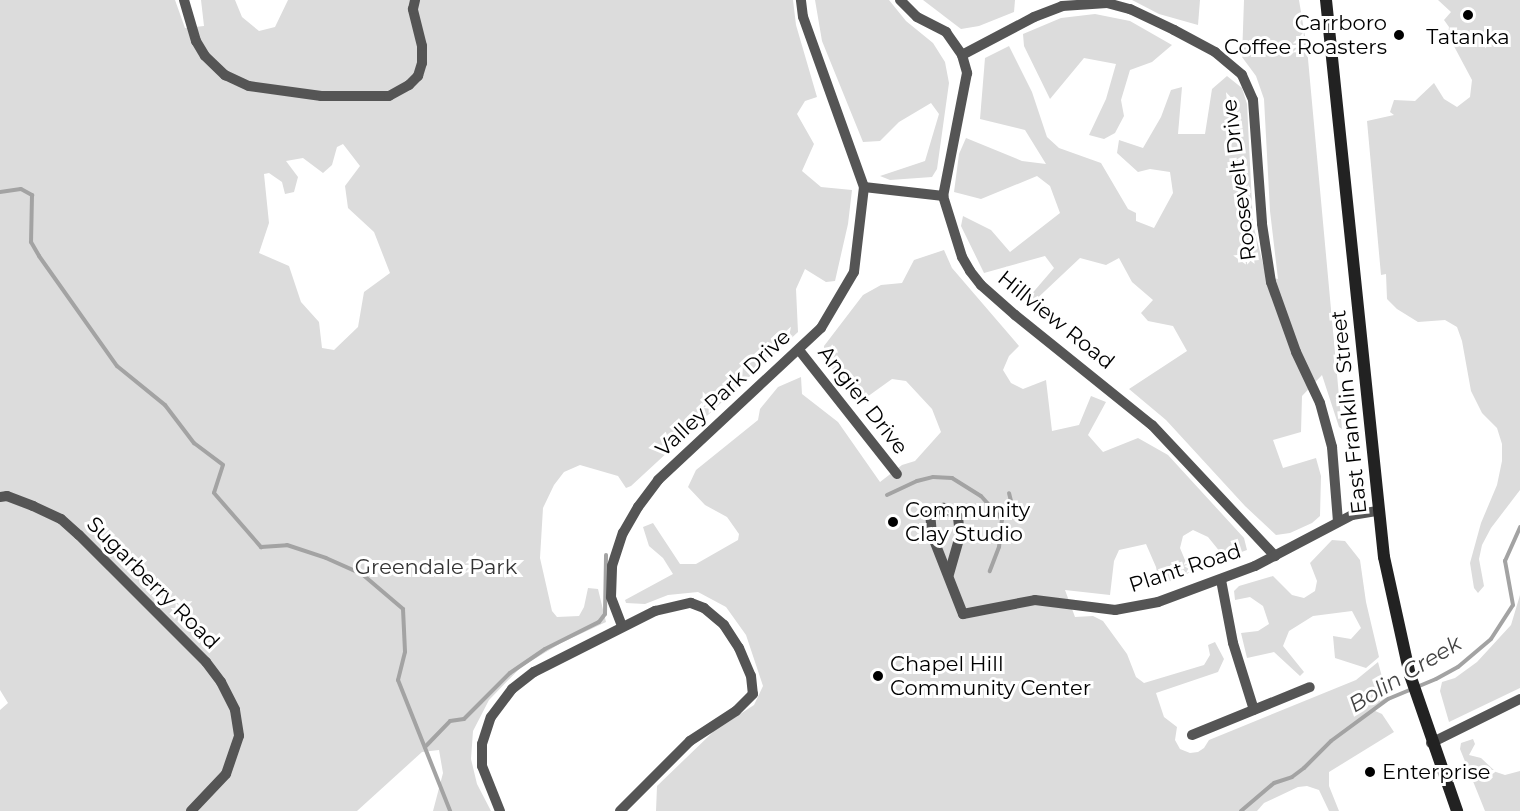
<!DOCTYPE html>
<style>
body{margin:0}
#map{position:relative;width:1520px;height:811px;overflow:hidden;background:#fff;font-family:Montserrat,sans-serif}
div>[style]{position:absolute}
.green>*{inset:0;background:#dcdcdc}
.stream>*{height:4px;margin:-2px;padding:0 2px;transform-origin:2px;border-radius:2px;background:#a3a3a3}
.minor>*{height:10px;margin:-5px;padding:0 5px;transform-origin:5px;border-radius:5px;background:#555}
.secondary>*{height:12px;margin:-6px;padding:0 6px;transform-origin:6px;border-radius:6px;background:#222}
.dots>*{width:16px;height:16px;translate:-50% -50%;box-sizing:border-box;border:3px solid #fff;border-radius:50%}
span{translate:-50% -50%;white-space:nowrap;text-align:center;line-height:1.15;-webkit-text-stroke:6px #fff;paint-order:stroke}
.poi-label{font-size:21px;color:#000}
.right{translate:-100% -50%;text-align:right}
.left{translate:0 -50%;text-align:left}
.street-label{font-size:21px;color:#000}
.park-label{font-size:21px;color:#333}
.water-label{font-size:22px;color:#444;font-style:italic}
</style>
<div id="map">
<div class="green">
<i style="clip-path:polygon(evenodd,0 0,175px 0,185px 28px,204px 26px,201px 0,235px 0,242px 17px,259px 31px,275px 27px,288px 0,793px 0,796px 25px,817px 97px,805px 101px,797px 114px,814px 144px,802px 171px,821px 187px,852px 190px,848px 224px,835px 281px,826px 282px,805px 269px,796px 289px,798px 332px,631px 486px,626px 488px,618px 476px,580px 465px,564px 472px,554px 485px,543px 508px,540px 558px,552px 611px,557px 617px,579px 616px,584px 607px,588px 588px,598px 589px,606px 622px,561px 643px,521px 667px,489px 700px,473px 731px,471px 759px,477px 784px,491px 811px,433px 811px,443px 773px,439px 750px,422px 752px,357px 811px,0 811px,0 710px,8px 703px,0 690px,0 0,343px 144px,360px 166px,345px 186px,348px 208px,374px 232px,390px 273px,364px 292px,358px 327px,334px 350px,322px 348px,319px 322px,301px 302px,289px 266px,259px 253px,269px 223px,264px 174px,269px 173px,282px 182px,285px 194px,294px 192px,298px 177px,286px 161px,303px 158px,323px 173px,332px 165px,337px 147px,343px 144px)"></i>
<i style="clip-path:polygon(815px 0,889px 0,906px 21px,933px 43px,945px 62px,949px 83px,937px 169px,932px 177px,890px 180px,880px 176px,925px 161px,939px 114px,931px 103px,899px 122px,880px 141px,863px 142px,822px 41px)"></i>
<i style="clip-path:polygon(923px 0,1015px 0,1014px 12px,979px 26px,961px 29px)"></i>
<i style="clip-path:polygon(1132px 0,1200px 0,1198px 25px,1159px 14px)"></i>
<i style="clip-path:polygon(1244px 0,1299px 0,1307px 48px,1342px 429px,1339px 427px,1322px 375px,1302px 396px,1301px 432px,1273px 440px,1283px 468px,1316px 458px,1321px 476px,1320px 516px,1312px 523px,1290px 533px,1276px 535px,1245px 506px,1166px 420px,1129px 389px,1187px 351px,1173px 326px,1148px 321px,1141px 313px,1153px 300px,1132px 282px,1119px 258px,1106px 265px,1080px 258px,1028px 307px,1023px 304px,1054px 268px,1045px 256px,984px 273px,961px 226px,963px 216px,991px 230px,1010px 252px,1060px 213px,1050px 186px,1037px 176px,981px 199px,954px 192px,959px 154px,966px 138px,1022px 161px,1046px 164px,1025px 130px,980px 119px,985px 58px,1009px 46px,1032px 92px,1047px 137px,1059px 148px,1101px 163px,1128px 209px,1136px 213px,1136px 221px,1154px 228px,1173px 193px,1170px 172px,1150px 169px,1138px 172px,1117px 153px,1119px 140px,1143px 148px,1161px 117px,1171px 90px,1182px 87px,1178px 134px,1205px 134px,1212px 89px,1227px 76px,1242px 88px,1247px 104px,1253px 224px,1266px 276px,1278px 279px,1270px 211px,1264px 99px,1256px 76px,1242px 57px)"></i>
<i style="clip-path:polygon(1438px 0,1520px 0,1520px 490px,1491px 528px,1482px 545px,1479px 559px,1484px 586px,1478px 593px,1474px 588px,1470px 563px,1481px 523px,1497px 485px,1502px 461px,1502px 444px,1497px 428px,1482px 413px,1471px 391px,1462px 341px,1457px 327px,1445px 320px,1418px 322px,1397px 309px,1387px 299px,1386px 274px,1381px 275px,1367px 121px,1394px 115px,1390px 112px,1394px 100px,1415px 101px,1434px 83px,1444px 99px,1457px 107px,1470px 97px,1472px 80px,1448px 35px,1449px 27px,1444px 20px,1451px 12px)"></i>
<i style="clip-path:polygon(1095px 14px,1130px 21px,1172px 45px,1152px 62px,1130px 70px,1121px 100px,1124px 116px,1115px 133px,1104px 139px,1089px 135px,1106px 99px,1116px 64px,1084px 58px,1050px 99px,1024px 46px,1023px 34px,1061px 18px)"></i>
<i style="clip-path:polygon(944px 250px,952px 268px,1019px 346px,1009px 356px,1003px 370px,1011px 383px,1023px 389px,1046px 380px,1052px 431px,1079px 425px,1091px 396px,1106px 402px,1088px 435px,1103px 452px,1138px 438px,1168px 455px,1244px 538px,1247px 550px,1225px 558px,1208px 537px,1193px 530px,1183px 536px,1180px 548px,1190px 572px,1177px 580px,1159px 583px,1156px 567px,1146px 544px,1119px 550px,1114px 561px,1110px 595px,1065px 590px,1075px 617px,1093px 616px,1103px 621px,1127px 654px,1136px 677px,1144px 683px,1204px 665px,1210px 655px,1208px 645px,1215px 642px,1224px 659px,1218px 672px,1156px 693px,1164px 717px,1177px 727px,1175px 740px,1180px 749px,1190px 753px,1198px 752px,1204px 748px,1209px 740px,1356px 680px,1378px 662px,1388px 699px,1373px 710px,1382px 714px,1394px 732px,1329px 772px,1329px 786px,1339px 811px,1329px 811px,1319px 790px,1307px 786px,1298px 787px,1264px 803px,1257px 811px,656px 811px,657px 786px,714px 731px,754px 705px,763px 686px,746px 635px,726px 607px,698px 592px,668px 595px,645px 604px,626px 603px,625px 600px,673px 574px,663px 558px,649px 546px,643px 527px,653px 523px,680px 564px,696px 564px,738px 540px,739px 534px,727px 517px,705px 505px,688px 487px,696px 470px,758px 420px,760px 409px,778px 387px,801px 377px,802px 394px,838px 422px,880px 482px,902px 465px,915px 461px,941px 432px,932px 409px,906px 381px,892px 379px,860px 402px,825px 360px,824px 346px,863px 295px,881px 285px,902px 283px,914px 260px)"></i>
<i style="clip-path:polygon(1332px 540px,1345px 541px,1360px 560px,1366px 602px,1379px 657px,1366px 668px,1335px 658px,1333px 636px,1351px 639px,1361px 628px,1352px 611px,1313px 616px,1289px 631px,1283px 646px,1304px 672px,1300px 676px,1274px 652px,1247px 658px,1241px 633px,1258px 631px,1269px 624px,1263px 606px,1250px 597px,1235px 600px,1234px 591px,1239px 586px,1273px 576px,1292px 595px,1304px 598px,1315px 591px,1317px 581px,1310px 563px)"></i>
<i style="clip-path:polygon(1520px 595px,1520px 688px,1449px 722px,1440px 691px,1442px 682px,1455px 678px,1477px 662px,1511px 625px)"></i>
<i style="clip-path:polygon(1473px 739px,1475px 744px,1469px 755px,1481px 758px,1496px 772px,1505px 775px,1520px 771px,1520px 811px,1485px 811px,1460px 749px,1461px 743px)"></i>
</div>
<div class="stream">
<i style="left:0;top:192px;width:21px;rotate:-8deg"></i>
<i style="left:21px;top:189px;width:13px;rotate:29deg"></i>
<i style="left:32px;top:195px;width:47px;rotate:91.2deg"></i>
<i style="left:31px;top:242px;width:16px;rotate:60deg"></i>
<i style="left:39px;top:256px;width:135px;rotate:54.7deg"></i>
<i style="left:117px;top:366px;width:62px;rotate:39.1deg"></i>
<i style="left:165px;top:405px;width:48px;rotate:52.7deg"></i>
<i style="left:194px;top:443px;width:36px;rotate:37deg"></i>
<i style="left:223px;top:465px;width:29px;rotate:108deg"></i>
<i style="left:214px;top:493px;width:72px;rotate:49deg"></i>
<i style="left:261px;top:547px;width:26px;rotate:-4deg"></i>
<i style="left:287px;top:545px;width:41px;rotate:18.4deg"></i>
<i style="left:326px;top:558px;width:39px;rotate:24deg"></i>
<i style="left:362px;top:574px;width:54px;rotate:40.5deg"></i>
<i style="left:403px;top:609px;width:43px;rotate:87.3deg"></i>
<i style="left:405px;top:652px;width:29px;rotate:104deg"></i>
<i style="left:398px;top:680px;width:141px;rotate:68.3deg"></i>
<i style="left:887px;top:495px;width:33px;rotate:-25deg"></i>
<i style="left:917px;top:481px;width:16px;rotate:-14deg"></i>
<i style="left:933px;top:477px;width:19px;rotate:3deg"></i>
<i style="left:952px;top:478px;width:34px;rotate:32deg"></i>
<i style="left:981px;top:496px;width:31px;rotate:48deg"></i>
<i style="left:1002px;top:519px;width:28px;rotate:96deg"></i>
<i style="left:999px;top:547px;width:26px;rotate:111deg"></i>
<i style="left:1002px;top:519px;width:20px;rotate:-63deg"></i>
<i style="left:1011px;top:501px;width:8px;rotate:-104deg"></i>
<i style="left:425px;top:747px;width:36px;rotate:-46deg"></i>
<i style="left:450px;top:721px;width:14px;rotate:-8deg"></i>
<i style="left:464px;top:719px;width:65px;rotate:-45deg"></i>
<i style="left:510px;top:673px;width:42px;rotate:-34.4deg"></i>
<i style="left:545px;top:649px;width:60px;rotate:-26.6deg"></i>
<i style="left:599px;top:622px;width:10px;rotate:-53deg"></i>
<i style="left:605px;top:614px;width:59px;rotate:-89deg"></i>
<i style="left:1241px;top:811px;width:43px;rotate:-40.3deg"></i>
<i style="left:1274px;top:783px;width:19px;rotate:-18deg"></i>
<i style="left:1292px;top:777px;width:15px;rotate:-37deg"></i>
<i style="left:1304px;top:768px;width:38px;rotate:-45deg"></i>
<i style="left:1331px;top:741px;width:71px;rotate:-36.4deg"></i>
<i style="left:1388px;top:699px;width:52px;rotate:-22.6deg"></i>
<i style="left:1436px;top:679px;width:25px;rotate:-29deg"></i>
<i style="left:1458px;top:667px;width:43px;rotate:-40.3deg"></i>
<i style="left:1491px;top:639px;width:40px;rotate:-57.1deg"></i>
<i style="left:1513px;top:605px;width:45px;rotate:-100.3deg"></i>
<i style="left:1505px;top:561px;width:37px;rotate:-66deg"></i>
</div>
<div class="minor">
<i style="left:184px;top:0;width:43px;rotate:73.7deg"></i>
<i style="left:196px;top:41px;width:17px;rotate:59deg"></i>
<i style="left:205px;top:56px;width:28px;rotate:44deg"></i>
<i style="left:225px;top:75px;width:26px;rotate:25deg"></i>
<i style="left:249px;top:86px;width:73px;rotate:7.9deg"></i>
<i style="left:321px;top:96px;width:68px"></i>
<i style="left:389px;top:96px;width:23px;rotate:-29deg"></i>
<i style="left:409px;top:85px;width:13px;rotate:-45deg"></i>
<i style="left:418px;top:76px;width:14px;rotate:-73deg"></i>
<i style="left:422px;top:63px;width:17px;rotate:-90deg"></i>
<i style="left:422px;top:46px;width:38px;rotate:-104deg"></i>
<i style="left:413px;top:9px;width:9px;rotate:-77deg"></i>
<i style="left:900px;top:0;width:24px;rotate:45deg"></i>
<i style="left:917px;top:17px;width:33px;rotate:27deg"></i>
<i style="left:946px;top:32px;width:28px;rotate:55deg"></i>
<i style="left:962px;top:55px;width:19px;rotate:74deg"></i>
<i style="left:967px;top:73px;width:125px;rotate:101deg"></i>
<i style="left:943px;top:196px;width:64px;rotate:72.7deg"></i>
<i style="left:962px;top:257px;width:16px;rotate:60deg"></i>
<i style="left:970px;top:271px;width:18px;rotate:52deg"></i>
<i style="left:981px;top:285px;width:45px;rotate:41.4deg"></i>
<i style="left:1015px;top:315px;width:176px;rotate:38.8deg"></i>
<i style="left:1152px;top:425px;width:180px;rotate:46.8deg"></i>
<i style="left:962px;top:55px;width:81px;rotate:-27.8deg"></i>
<i style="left:1034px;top:17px;width:30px;rotate:-21deg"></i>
<i style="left:1062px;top:6px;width:45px;rotate:-3.8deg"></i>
<i style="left:1107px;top:3px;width:24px;rotate:15deg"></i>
<i style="left:1130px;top:9px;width:49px;rotate:25.5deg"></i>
<i style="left:1174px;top:30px;width:47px;rotate:28.2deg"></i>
<i style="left:1215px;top:52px;width:35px;rotate:40deg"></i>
<i style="left:1242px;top:75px;width:27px;rotate:66deg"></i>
<i style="left:1253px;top:100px;width:124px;rotate:85.8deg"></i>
<i style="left:1262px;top:224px;width:59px;rotate:81.2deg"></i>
<i style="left:1271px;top:282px;width:74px;rotate:70.3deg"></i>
<i style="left:1296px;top:352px;width:56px;rotate:64.8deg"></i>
<i style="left:1320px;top:403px;width:46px;rotate:74.7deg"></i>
<i style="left:1332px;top:447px;width:75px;rotate:85.4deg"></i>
<i style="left:864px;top:187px;width:80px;rotate:6.5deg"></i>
<i style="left:799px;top:350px;width:158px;rotate:51.7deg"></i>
<i style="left:0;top:497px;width:7px;rotate:-8deg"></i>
<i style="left:7px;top:496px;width:28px;rotate:21deg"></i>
<i style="left:33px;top:506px;width:31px;rotate:25deg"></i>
<i style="left:61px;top:519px;width:24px;rotate:42deg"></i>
<i style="left:79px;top:535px;width:180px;rotate:45deg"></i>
<i style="left:206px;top:662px;width:25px;rotate:53deg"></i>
<i style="left:221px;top:682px;width:31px;rotate:63deg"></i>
<i style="left:235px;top:710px;width:26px;rotate:81deg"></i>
<i style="left:239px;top:736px;width:40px;rotate:108.9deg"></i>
<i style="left:226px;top:774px;width:51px;rotate:133.4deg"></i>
<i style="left:949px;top:574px;width:40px;rotate:-74deg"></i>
<i style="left:960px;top:536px;width:19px;rotate:-96deg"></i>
<i style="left:958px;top:517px;width:17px;rotate:-147deg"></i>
<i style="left:944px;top:508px;width:15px;rotate:164deg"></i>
<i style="left:930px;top:512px;width:23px;rotate:85deg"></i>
<i style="left:932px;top:535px;width:85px;rotate:68.6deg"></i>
<i style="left:963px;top:614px;width:73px;rotate:-11deg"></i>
<i style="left:1035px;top:600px;width:81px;rotate:7.1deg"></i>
<i style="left:1115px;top:610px;width:44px;rotate:-10.5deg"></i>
<i style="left:1158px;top:602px;width:103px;rotate:-20.4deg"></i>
<i style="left:1255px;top:566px;width:110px;rotate:-27.7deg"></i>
<i style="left:1352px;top:515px;width:26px;rotate:-9deg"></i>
<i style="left:1221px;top:580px;width:64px;rotate:79.2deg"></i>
<i style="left:1233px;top:643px;width:70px;rotate:72.6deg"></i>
<i style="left:622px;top:626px;width:31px;rotate:-111deg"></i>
<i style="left:611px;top:597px;width:31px;rotate:-88deg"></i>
<i style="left:612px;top:566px;width:35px;rotate:-72deg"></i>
<i style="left:623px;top:533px;width:30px;rotate:-60deg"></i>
<i style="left:638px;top:507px;width:34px;rotate:-53deg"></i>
<i style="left:658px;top:480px;width:223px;rotate:-43deg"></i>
<i style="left:821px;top:328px;width:65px;rotate:-59.5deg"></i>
<i style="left:854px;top:272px;width:86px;rotate:-83.3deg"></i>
<i style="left:864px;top:187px;width:181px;rotate:-109.7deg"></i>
<i style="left:803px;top:17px;width:17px;rotate:-97deg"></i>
<i style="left:1192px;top:735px;width:127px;rotate:-22.1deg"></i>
<i style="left:1431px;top:743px;width:99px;rotate:-26.3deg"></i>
<i style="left:500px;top:811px;width:48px;rotate:-111.8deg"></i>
<i style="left:482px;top:766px;width:22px;rotate:-90deg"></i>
<i style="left:482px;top:744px;width:28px;rotate:-72deg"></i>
<i style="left:491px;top:717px;width:35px;rotate:-53deg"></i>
<i style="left:512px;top:689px;width:28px;rotate:-38deg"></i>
<i style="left:534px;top:672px;width:136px;rotate:-26.8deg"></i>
<i style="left:655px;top:611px;width:37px;rotate:-13deg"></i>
<i style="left:691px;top:603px;width:14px;rotate:21deg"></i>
<i style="left:704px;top:608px;width:26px;rotate:40deg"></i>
<i style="left:724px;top:625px;width:27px;rotate:57deg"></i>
<i style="left:739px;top:648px;width:30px;rotate:67deg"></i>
<i style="left:751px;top:676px;width:18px;rotate:84deg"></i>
<i style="left:753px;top:694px;width:24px;rotate:135deg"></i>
<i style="left:736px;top:711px;width:55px;rotate:146.9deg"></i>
<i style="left:690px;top:741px;width:99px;rotate:135deg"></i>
</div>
<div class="secondary">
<i style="left:1326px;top:0;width:560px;rotate:84.06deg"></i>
<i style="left:1384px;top:557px;width:121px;rotate:77.6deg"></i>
<i style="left:1410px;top:675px;width:144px;rotate:70.9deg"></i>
</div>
<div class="dots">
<i style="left:1468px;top:15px;background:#000"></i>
<i style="left:1399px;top:35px;background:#000"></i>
<i style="left:893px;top:522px;background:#000"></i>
<i style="left:878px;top:676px;background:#000"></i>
<i style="left:1370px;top:772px;background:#000"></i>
</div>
<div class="poi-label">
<span class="right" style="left:1387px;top:35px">Carrboro<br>Coffee Roasters</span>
<span style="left:1468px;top:37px">Tatanka</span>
<span class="left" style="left:905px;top:522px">Community<br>Clay Studio</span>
<span class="left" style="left:890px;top:676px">Chapel Hill<br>Community Center</span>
<span class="left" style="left:1382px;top:772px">Enterprise</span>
</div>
<div class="street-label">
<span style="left:1239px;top:180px;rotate:-97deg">Roosevelt Drive</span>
<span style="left:1056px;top:320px;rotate:39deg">Hillview Road</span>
<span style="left:723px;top:393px;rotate:-43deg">Valley Park Drive</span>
<span style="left:863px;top:400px;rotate:52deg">Angier Drive</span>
<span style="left:1349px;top:412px;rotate:-96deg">East Franklin Street</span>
<span style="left:1185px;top:568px;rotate:-18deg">Plant Road</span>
<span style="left:153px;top:583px;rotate:45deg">Sugarberry Road</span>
</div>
<div class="park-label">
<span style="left:436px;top:567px">Greendale Park</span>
</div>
<div class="water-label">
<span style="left:1405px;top:674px;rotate:-31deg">Bolin Creek</span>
</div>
</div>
